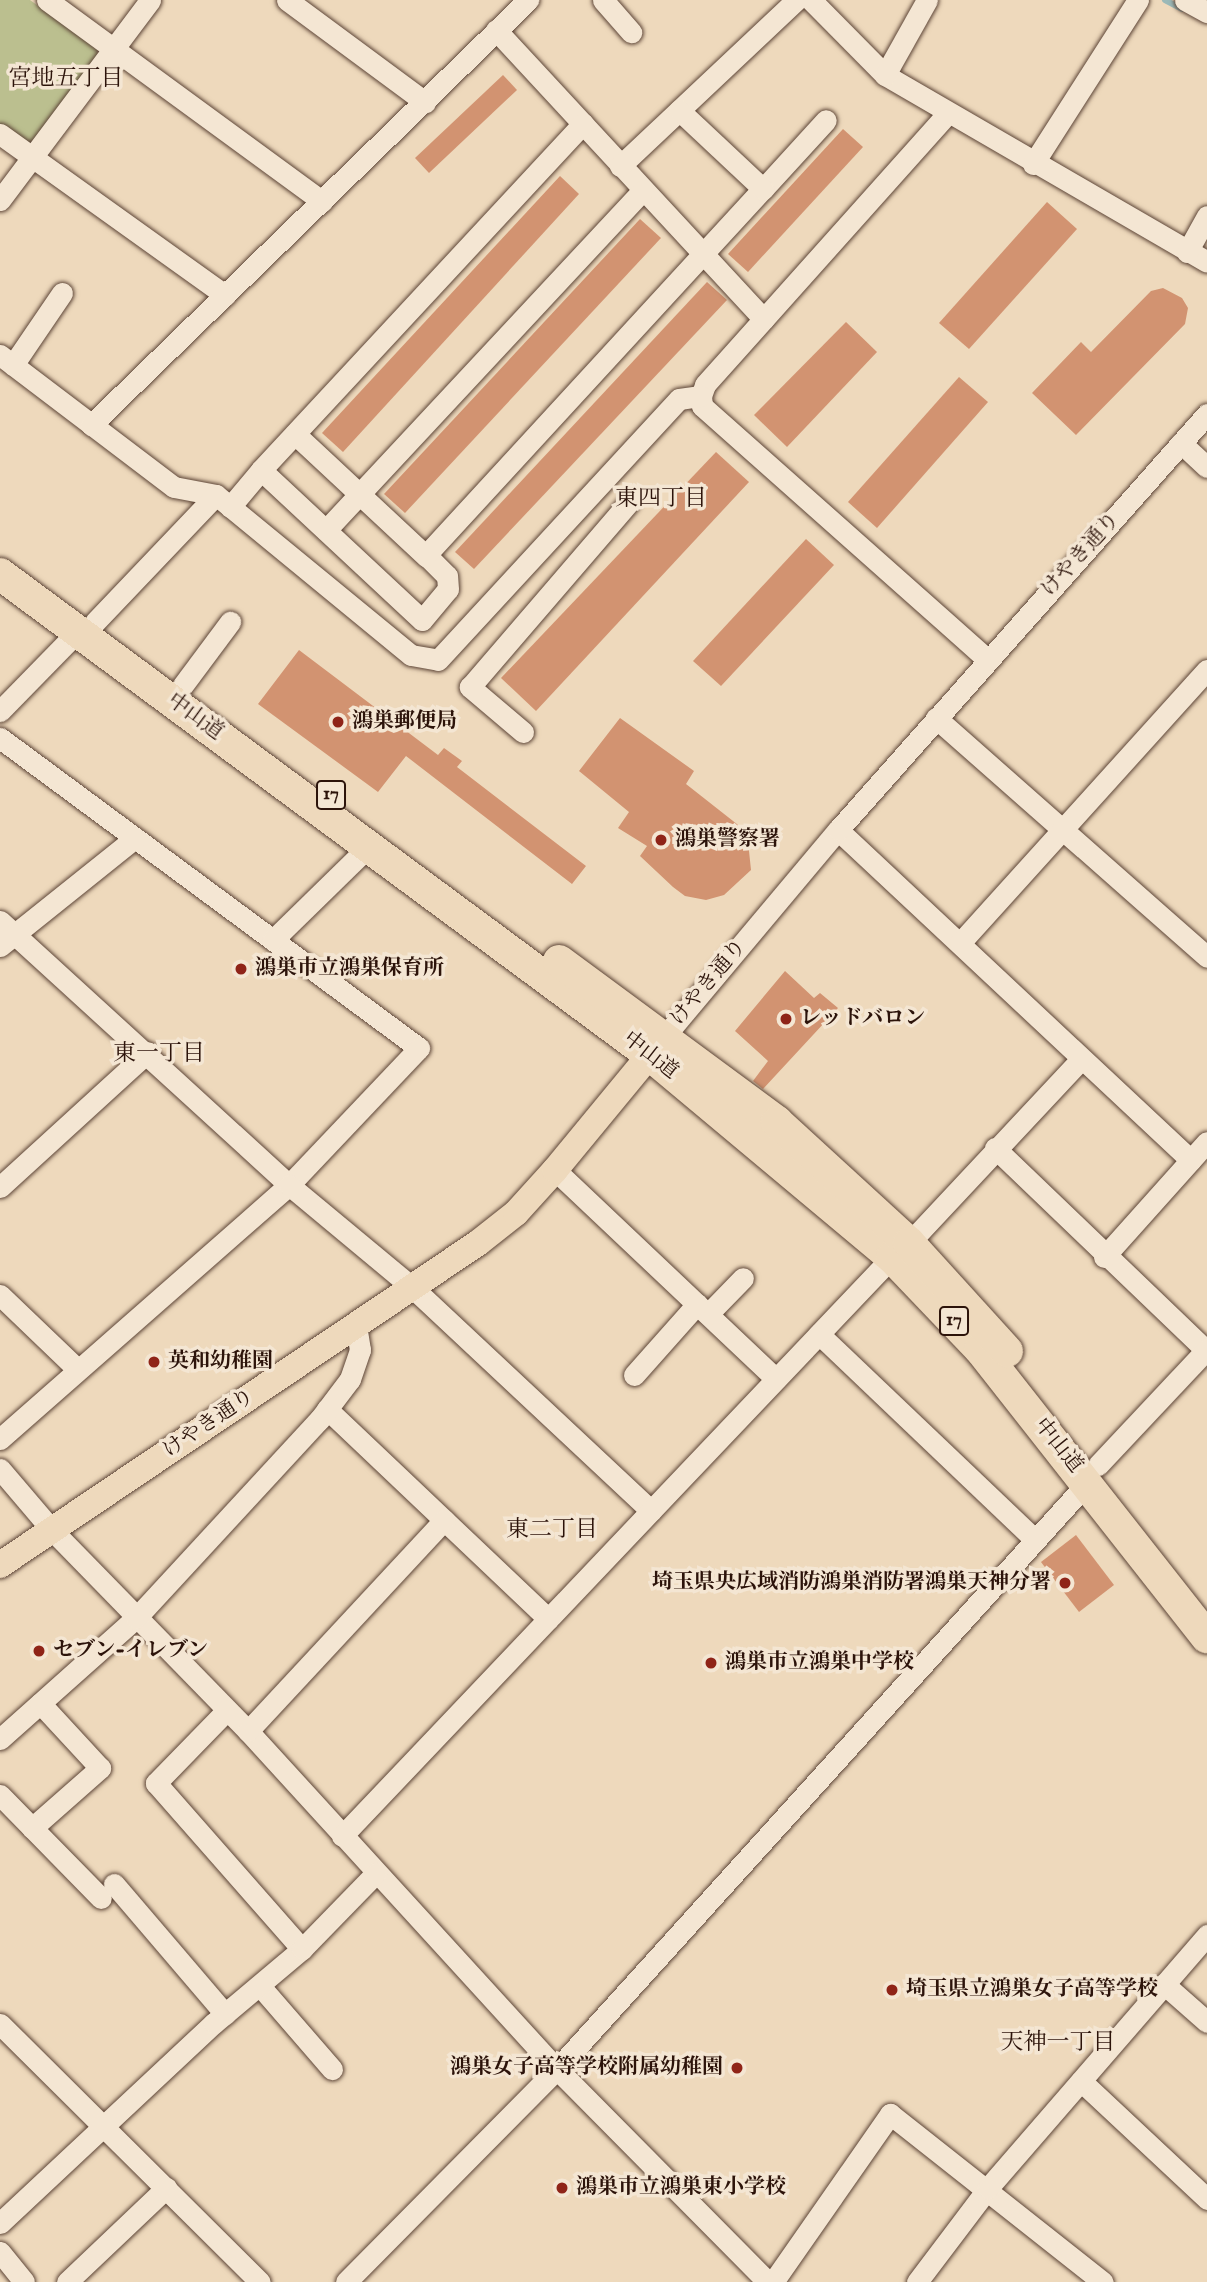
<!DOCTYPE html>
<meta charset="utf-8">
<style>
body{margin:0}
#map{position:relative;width:1207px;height:2282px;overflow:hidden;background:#eed9bc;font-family:"IM FELL English","Noto Serif JP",serif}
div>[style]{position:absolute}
.green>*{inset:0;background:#bbbf8f}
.stream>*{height:6px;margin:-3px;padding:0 3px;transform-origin:3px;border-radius:3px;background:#9bb9b8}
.building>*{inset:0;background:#d29371}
.roads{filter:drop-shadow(0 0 2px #5c4436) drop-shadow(0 0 2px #5c4436)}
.minor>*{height:21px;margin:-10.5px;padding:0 10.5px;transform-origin:10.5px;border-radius:10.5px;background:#f4e6d3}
.major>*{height:26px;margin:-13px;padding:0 13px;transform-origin:13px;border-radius:13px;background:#eed9bc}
.highway>*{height:32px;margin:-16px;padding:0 16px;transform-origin:16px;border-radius:16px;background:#eed9bc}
.dots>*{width:19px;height:19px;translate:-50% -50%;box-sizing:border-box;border:4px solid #f4e6d3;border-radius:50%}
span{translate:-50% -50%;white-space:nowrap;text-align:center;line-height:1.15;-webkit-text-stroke:7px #f4e6d3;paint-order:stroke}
.shield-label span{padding:2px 5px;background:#f4e6d3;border:2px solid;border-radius:5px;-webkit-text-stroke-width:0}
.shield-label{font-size:19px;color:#2c130a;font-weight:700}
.street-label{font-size:21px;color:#2c130a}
.poi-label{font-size:21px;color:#2c130a;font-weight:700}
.left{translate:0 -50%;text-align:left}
.right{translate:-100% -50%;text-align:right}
.neighbourhood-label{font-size:23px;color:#2c130a}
</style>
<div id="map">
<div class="green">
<i style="clip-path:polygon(0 0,30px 0,97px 49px,98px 57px,31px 145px,0 126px)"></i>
</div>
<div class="stream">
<i style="left:1165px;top:0;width:19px;rotate:28deg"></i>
</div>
<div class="building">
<i style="clip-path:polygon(503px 75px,517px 90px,429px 173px,415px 158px)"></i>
<i style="clip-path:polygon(843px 129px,863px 147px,748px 272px,728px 254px)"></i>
<i style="clip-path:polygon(560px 176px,579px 194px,343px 452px,322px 433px)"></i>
<i style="clip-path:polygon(1047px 202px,1077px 229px,969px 349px,939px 323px)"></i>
<i style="clip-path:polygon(640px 219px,661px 238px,405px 513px,384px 494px)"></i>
<i style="clip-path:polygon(707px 282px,727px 300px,474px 569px,455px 552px)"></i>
<i style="clip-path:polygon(1163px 288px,1182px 298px,1188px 308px,1185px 324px,1076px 435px,1032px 393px,1081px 342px,1091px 352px,1151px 291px)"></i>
<i style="clip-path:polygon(846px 322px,877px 352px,787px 447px,754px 415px)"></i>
<i style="clip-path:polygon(959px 377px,988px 402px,877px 528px,848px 502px)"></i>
<i style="clip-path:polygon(716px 452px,749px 482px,536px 711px,501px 678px)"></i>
<i style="clip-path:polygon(806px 539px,834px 565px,721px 686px,693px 661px)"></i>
<i style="clip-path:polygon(299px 650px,438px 755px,444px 748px,462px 761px,457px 767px,586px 866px,572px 884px,406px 756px,378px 792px,258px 704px)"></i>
<i style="clip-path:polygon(620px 718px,694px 771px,686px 784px,747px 832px,751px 870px,724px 895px,706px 900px,685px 896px,673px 887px,640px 856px,647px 846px,618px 828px,629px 812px,579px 771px)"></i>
<i style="clip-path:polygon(785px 971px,814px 998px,820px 993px,838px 1008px,763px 1089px,753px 1081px,768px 1061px,735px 1031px)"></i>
<i style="clip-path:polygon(1076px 1535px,1114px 1585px,1079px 1612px,1041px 1562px)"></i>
</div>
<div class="roads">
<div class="minor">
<i style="left:47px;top:0;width:341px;rotate:36.2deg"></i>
<i style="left:287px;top:0;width:172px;rotate:36.5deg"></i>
<i style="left:603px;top:0;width:43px;rotate:48.8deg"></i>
<i style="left:811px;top:0;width:105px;rotate:45.4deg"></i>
<i style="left:885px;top:75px;width:372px;rotate:30.1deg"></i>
<i style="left:1185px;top:0;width:25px;rotate:29deg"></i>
<i style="left:496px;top:30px;width:394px;rotate:47.2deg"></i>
<i style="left:885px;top:75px;width:86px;rotate:-60.8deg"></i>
<i style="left:947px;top:114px;width:363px;rotate:131.8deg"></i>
<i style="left:705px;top:385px;width:12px;rotate:110deg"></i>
<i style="left:701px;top:396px;width:10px;rotate:84deg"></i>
<i style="left:702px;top:406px;width:383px;rotate:41.6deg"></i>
<i style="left:0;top:134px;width:277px;rotate:35.6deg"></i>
<i style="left:1033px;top:164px;width:195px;rotate:-57.4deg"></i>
<i style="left:620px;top:166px;width:242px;rotate:-43.3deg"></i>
<i style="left:763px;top:189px;width:93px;rotate:-47.6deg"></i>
<i style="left:0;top:200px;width:250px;rotate:-53.1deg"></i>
<i style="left:1187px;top:252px;width:41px;rotate:-60.9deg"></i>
<i style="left:0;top:355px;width:218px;rotate:37.2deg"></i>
<i style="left:174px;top:487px;width:43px;rotate:10.8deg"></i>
<i style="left:216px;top:495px;width:252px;rotate:39.4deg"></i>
<i style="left:411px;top:655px;width:27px;rotate:10deg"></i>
<i style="left:438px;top:660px;width:355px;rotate:-47.3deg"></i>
<i style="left:679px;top:399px;width:22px;rotate:-8deg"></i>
<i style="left:13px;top:365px;width:87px;rotate:-55.8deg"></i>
<i style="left:91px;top:425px;width:610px;rotate:-44.2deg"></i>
<i style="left:295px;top:434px;width:180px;rotate:43deg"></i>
<i style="left:1181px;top:443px;width:35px;rotate:43deg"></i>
<i style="left:261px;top:470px;width:473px;rotate:-47.1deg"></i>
<i style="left:230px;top:507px;width:48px;rotate:-50deg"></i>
<i style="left:261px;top:470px;width:220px;rotate:43deg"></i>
<i style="left:422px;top:620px;width:40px;rotate:-50deg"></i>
<i style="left:448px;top:589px;width:13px;rotate:-94deg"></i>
<i style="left:447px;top:576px;width:30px;rotate:-135deg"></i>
<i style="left:426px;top:555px;width:498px;rotate:-47.4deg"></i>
<i style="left:763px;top:189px;width:115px;rotate:-136.8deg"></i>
<i style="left:326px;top:530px;width:465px;rotate:-47deg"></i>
<i style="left:95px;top:622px;width:175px;rotate:-46.4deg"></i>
<i style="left:183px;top:685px;width:79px;rotate:-53.3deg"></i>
<i style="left:0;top:711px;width:112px;rotate:-45.7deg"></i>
<i style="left:936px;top:718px;width:361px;rotate:41.4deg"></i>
<i style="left:523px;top:732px;width:70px;rotate:-139.7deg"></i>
<i style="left:470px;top:687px;width:244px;rotate:-49.3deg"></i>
<i style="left:0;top:738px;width:521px;rotate:36.5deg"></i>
<i style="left:419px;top:1048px;width:189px;rotate:133.5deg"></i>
<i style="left:289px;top:1185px;width:385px;rotate:138.7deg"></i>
<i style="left:838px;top:830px;width:483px;rotate:43.1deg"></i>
<i style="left:0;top:921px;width:391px;rotate:42.4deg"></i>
<i style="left:289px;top:1185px;width:161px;rotate:39.7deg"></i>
<i style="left:413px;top:1288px;width:326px;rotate:43.1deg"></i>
<i style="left:273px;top:940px;width:134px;rotate:-44.4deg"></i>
<i style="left:960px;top:943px;width:368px;rotate:-47.9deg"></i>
<i style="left:0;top:946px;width:173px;rotate:-38.7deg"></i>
<i style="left:664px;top:1037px;width:270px;rotate:-50deg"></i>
<i style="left:838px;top:830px;width:556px;rotate:-48.43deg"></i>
<i style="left:995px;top:1148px;width:294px;rotate:43.8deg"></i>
<i style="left:555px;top:1170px;width:304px;rotate:43.4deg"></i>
<i style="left:0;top:1187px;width:200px;rotate:-42.4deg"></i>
<i style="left:909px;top:1243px;width:252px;rotate:-46.9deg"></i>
<i style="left:1104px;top:1257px;width:154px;rotate:-48.2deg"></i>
<i style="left:0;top:1295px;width:105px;rotate:43.8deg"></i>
<i style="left:708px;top:1314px;width:50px;rotate:-45.8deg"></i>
<i style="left:819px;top:1334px;width:297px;rotate:43.6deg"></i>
<i style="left:634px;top:1375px;width:95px;rotate:-48.4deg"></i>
<i style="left:327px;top:1409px;width:305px;rotate:43.5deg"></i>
<i style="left:1098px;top:1465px;width:159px;rotate:-46.8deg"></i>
<i style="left:0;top:1469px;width:79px;rotate:49.6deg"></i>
<i style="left:51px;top:1529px;width:282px;rotate:45.7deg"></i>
<i style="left:248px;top:1731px;width:458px;rotate:47.6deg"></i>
<i style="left:557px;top:2069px;width:300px;rotate:45.3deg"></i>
<i style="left:227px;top:1710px;width:102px;rotate:134.2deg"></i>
<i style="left:156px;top:1783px;width:221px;rotate:48.7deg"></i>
<i style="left:248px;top:1731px;width:288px;rotate:-47.1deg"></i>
<i style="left:0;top:1739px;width:182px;rotate:-41.7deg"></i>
<i style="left:136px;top:1618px;width:270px;rotate:-47.3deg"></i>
<i style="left:319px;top:1420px;width:51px;rotate:-52.9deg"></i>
<i style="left:350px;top:1379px;width:31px;rotate:-71deg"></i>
<i style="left:360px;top:1350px;width:24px;rotate:-99deg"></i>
<i style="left:0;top:1795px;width:144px;rotate:45.6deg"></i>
<i style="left:32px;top:1828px;width:91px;rotate:-41.4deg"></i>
<i style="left:100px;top:1768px;width:88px;rotate:-132.7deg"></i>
<i style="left:342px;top:1836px;width:799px;rotate:-46.47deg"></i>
<i style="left:114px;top:1884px;width:171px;rotate:49.5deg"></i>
<i style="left:1164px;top:1984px;width:57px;rotate:41.5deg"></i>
<i style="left:260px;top:1986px;width:110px;rotate:49.1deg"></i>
<i style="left:0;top:2024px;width:366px;rotate:44.8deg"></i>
<i style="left:1081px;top:2081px;width:173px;rotate:43.1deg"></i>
<i style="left:0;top:2223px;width:293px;rotate:-43.1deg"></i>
<i style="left:214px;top:2023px;width:115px;rotate:-40.1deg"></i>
<i style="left:302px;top:1949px;width:106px;rotate:-45.8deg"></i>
<i style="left:0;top:2252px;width:38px;rotate:51deg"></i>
<i style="left:67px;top:2282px;width:137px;rotate:-43.5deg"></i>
<i style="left:346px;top:2282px;width:300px;rotate:-45.3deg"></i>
<i style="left:557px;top:2069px;width:792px;rotate:-47.87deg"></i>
<i style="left:773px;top:2282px;width:205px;rotate:-55.1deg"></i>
<i style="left:890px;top:2114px;width:271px;rotate:38.3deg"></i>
<i style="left:917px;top:2282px;width:118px;rotate:-52.9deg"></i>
<i style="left:988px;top:2188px;width:335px;rotate:-49.1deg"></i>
</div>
<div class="major">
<i style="left:0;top:1565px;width:576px;rotate:-33.97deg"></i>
<i style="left:478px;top:1243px;width:48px;rotate:-38.3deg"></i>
<i style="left:516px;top:1213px;width:58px;rotate:-47.8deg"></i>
<i style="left:555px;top:1170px;width:170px;rotate:-50.5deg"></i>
</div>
<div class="highway">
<i style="left:0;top:574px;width:809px;rotate:36.5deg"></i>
<i style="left:650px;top:1055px;width:315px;rotate:39.9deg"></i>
<i style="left:892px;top:1257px;width:127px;rotate:46.3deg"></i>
<i style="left:980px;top:1349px;width:367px;rotate:51.8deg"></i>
<i style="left:559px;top:961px;width:271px;rotate:36.4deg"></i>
<i style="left:777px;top:1122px;width:179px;rotate:42.5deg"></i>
<i style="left:909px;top:1243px;width:146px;rotate:47.8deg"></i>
</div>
</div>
<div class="dots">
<i style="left:338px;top:722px;background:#8f2418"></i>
<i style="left:661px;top:840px;background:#8f2418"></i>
<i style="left:241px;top:969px;background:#8f2418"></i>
<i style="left:786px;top:1019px;background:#8f2418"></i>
<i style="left:154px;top:1362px;background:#8f2418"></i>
<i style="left:1065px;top:1583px;background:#8f2418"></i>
<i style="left:39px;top:1651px;background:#8f2418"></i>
<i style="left:711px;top:1663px;background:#8f2418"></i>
<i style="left:892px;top:1990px;background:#8f2418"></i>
<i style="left:737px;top:2068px;background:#8f2418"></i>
<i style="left:562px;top:2188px;background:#8f2418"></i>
</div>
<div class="shield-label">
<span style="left:331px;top:795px">17</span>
<span style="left:954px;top:1321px">17</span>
</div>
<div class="street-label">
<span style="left:1081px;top:555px;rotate:-48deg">けやき通り</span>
<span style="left:195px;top:717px;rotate:36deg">中山道</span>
<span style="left:709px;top:983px;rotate:-50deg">けやき通り</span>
<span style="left:650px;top:1056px;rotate:38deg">中山道</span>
<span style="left:209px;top:1424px;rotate:-34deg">けやき通り</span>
<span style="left:1058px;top:1446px;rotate:51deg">中山道</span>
</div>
<div class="poi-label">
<span class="left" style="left:352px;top:722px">鴻巣郵便局</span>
<span class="left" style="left:675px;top:840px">鴻巣警察署</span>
<span class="left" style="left:255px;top:969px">鴻巣市立鴻巣保育所</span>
<span class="left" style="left:800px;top:1019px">レッドバロン</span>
<span class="left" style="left:168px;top:1362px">英和幼稚園</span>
<span class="right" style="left:1051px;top:1583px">埼玉県央広域消防鴻巣消防署鴻巣天神分署</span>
<span class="left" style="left:53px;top:1651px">セブン-イレブン</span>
<span class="left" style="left:725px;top:1663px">鴻巣市立鴻巣中学校</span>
<span class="left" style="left:906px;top:1990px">埼玉県立鴻巣女子高等学校</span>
<span class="right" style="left:723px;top:2068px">鴻巣女子高等学校附属幼稚園</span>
<span class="left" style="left:576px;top:2188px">鴻巣市立鴻巣東小学校</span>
</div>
<div class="neighbourhood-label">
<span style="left:66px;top:79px">宮地五丁目</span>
<span style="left:661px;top:499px">東四丁目</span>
<span style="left:159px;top:1054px">東一丁目</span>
<span style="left:552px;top:1530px">東二丁目</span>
<span style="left:1058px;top:2043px">天神一丁目</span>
</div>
</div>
